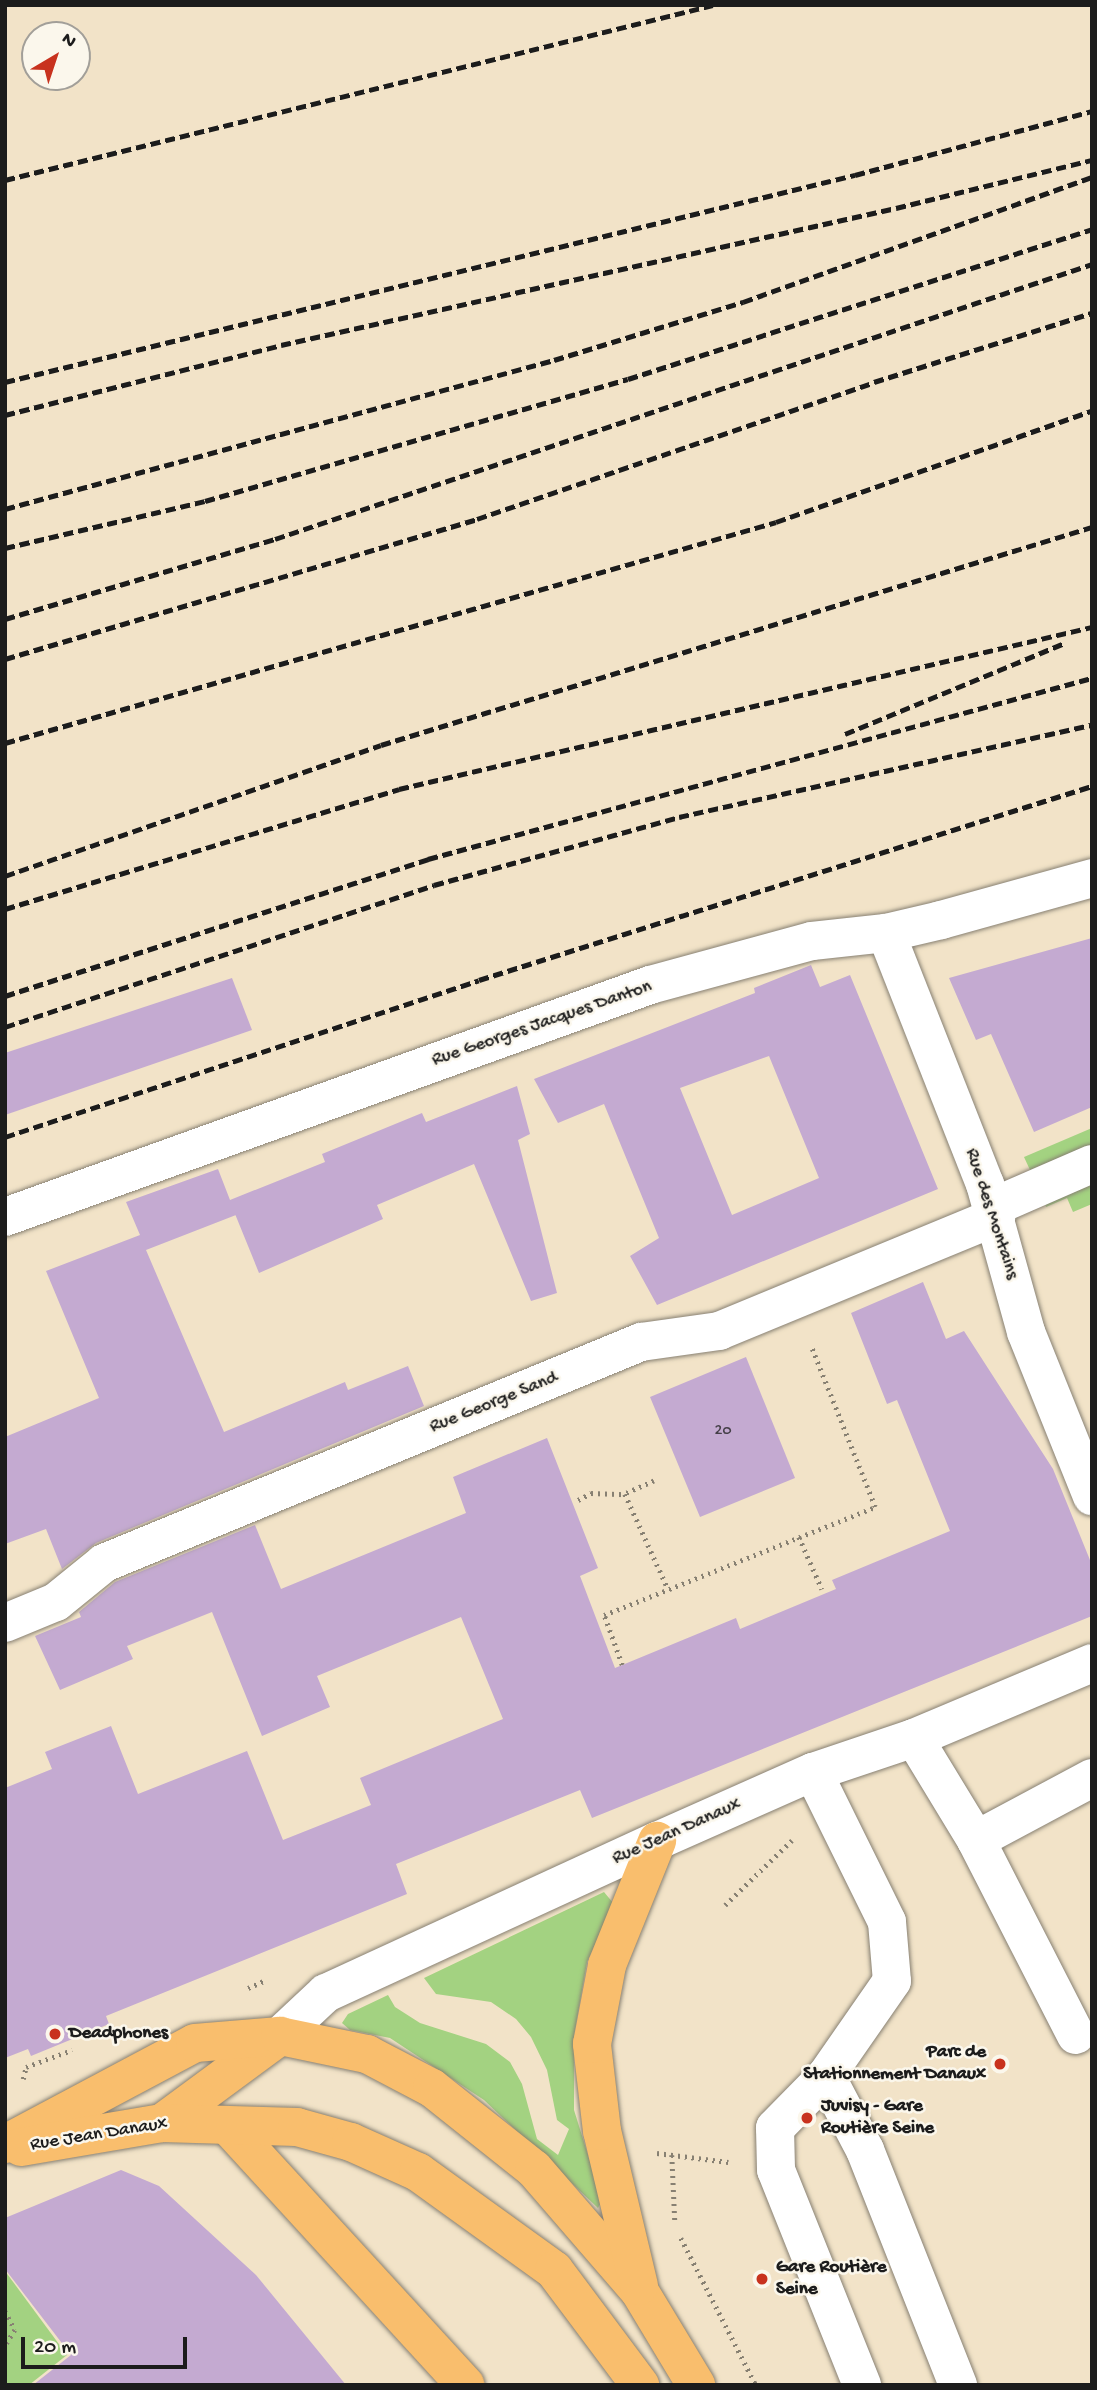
<!DOCTYPE html>
<meta charset="utf-8">
<style>
body{margin:0}
#map{position:relative;width:1097px;height:2390px;overflow:hidden;background:#f2e3c8;font-family:"Gochi Hand",sans-serif}
div>[style]{position:absolute}
.green>*{inset:0;background:#a3d281}
.building>*{inset:0;background:#c4aad1}
.path>*{height:4.5px;margin-top:-2.25px;transform-origin:0;background:repeating-linear-gradient(90deg,#878072 0 2px,transparent 0 7px)}
.roads{filter:drop-shadow(0 0 2px #878072) drop-shadow(0 0 2px #878072)}
.minor>*{height:38px;margin:-19px;padding:0 19px;transform-origin:19px;border-radius:19px;background:#fff}
.major>*{height:38px;margin:-19px;padding:0 19px;transform-origin:19px;border-radius:19px;background:#f9be6d}
.rail>*{height:5px;margin-top:-2.5px;transform-origin:0;background:repeating-linear-gradient(90deg,#1c1c1c 0 10px,transparent 0 15px)}
.dots>*{width:19px;height:19px;translate:-50% -50%;box-sizing:border-box;border:4px solid #fbf7ec;border-radius:50%}
span{translate:-50% -50%;white-space:nowrap;text-align:center;line-height:1.15;-webkit-text-stroke:5px #fbf7ec;paint-order:stroke}
.number-label{font-size:16px;color:#464049}
.number-label span{-webkit-text-stroke-width:0}
.street-label{font-size:19px;color:#1c1c1c}
.poi-label{font-size:19px;color:#1c1c1c;font-weight:700}
.left{translate:0 -50%;text-align:left}
.right{translate:-100% -50%;text-align:right}
.frame{position:absolute;inset:0;border:7px solid #1c1c1c;pointer-events:none}
.north{position:absolute;left:21px;top:21px;width:70px;height:70px;box-sizing:border-box;background:#fbf7ec;border:2px solid #a29f99;border-radius:50%;rotate:39deg;font-size:19px;font-weight:700;line-height:28px;text-align:center;color:#1c1c1c}
.north::after{content:'';display:block;margin:auto;width:24px;height:32px;background:#c8321e;clip-path:polygon(50% 0,100% 100%,50% 72%,0 100%)}
.scale{position:absolute;left:21px;top:2337px;width:166px;height:32px;box-sizing:border-box;border:4px solid #1c1c1c;border-top:0;padding-left:9px;font-size:21px;line-height:24px;white-space:nowrap;color:#1c1c1c;-webkit-text-stroke:5px #fbf7ec;paint-order:stroke}
</style>
<div id="map">
<div class="green">
<i style="clip-path:polygon(1092px 1128px,1092px 1144px,1030px 1170px,1024px 1157px)"></i>
<i style="clip-path:polygon(1092px 1182px,1092px 1204px,1073px 1212px,1067px 1198px,1046px 1207px,1045px 1203px)"></i>
<i style="clip-path:polygon(604px 1892px,614px 1904px,587px 1962px,574px 2036px,574px 2110px,602px 2200px,598px 2208px,484px 2100px,390px 2038px,350px 2030px,342px 2023px,348px 2014px,388px 1995px,395px 2007px,420px 2023px,486px 2044px,510px 2062px,522px 2084px,537px 2139px,558px 2155px,569px 2129px,557px 2120px,547px 2070px,531px 2037px,516px 2019px,491px 2002px,436px 1994px,424px 1978px)"></i>
<i style="clip-path:polygon(5px 2271px,67px 2355px,29px 2385px,5px 2385px)"></i>
</div>
<div class="building">
<i style="clip-path:polygon(1092px 938px,1092px 1107px,1034px 1132px,991px 1034px,976px 1040px,949px 978px)"></i>
<i style="clip-path:polygon(evenodd,811px 965px,820px 987px,850px 975px,938px 1189px,657px 1305px,630px 1256px,659px 1238px,604px 1104px,558px 1123px,534px 1079px,755px 993px,754px 988px,811px 965px,769px 1056px,819px 1178px,732px 1215px,680px 1088px,769px 1056px)"></i>
<i style="clip-path:polygon(232px 978px,252px 1030px,5px 1115px,5px 1053px)"></i>
<i style="clip-path:polygon(517px 1086px,530px 1134px,518px 1140px,557px 1293px,531px 1301px,474px 1164px,377px 1205px,383px 1219px,259px 1273px,233px 1209px,236px 1215px,146px 1250px,224px 1432px,345px 1382px,348px 1390px,408px 1366px,424px 1406px,96px 1543px,62px 1569px,46px 1529px,5px 1544px,5px 1437px,99px 1398px,46px 1271px,140px 1235px,126px 1202px,218px 1169px,230px 1200px,325px 1162px,322px 1154px,422px 1113px,426px 1122px)"></i>
<i style="clip-path:polygon(923px 1282px,946px 1339px,964px 1331px,1053px 1469px,1092px 1565px,1092px 1616px,592px 1818px,580px 1790px,396px 1864px,407px 1894px,106px 2016px,109px 2024px,31px 2056px,28px 2049px,5px 2058px,5px 1788px,52px 1769px,45px 1752px,111px 1726px,138px 1794px,247px 1751px,283px 1840px,371px 1805px,360px 1778px,503px 1719px,461px 1617px,317px 1676px,330px 1707px,262px 1736px,212px 1612px,127px 1646px,133px 1659px,60px 1690px,35px 1636px,81px 1617px,79px 1612px,115px 1582px,255px 1525px,281px 1589px,466px 1513px,453px 1477px,547px 1438px,598px 1568px,580px 1576px,615px 1668px,736px 1618px,740px 1629px,836px 1589px,832px 1580px,950px 1531px,897px 1400px,887px 1404px,851px 1313px)"></i>
<i style="clip-path:polygon(746px 1357px,795px 1478px,700px 1517px,650px 1397px)"></i>
<i style="clip-path:polygon(121px 2170px,159px 2186px,256px 2275px,346px 2385px,33px 2385px,71px 2355px,5px 2269px,5px 2218px)"></i>
</div>
<div class="path">
<i style="left:654px;top:1481px;width:32px;rotate:156deg"></i>
<i style="left:625px;top:1494px;width:104px;rotate:65.6deg"></i>
<i style="left:578px;top:1500px;width:15px;rotate:-28deg"></i>
<i style="left:591px;top:1493px;width:34px;rotate:2deg"></i>
<i style="left:799px;top:1537px;width:57px;rotate:66.1deg"></i>
<i style="left:622px;top:1665px;width:53px;rotate:-109.8deg"></i>
<i style="left:604px;top:1615px;width:292px;rotate:-21.7deg"></i>
<i style="left:875px;top:1507px;width:173px;rotate:-111.7deg"></i>
<i style="left:725px;top:1905px;width:93px;rotate:-44.1deg"></i>
<i style="left:248px;top:1988px;width:20px;rotate:-24deg"></i>
<i style="left:23px;top:2079px;width:12px;rotate:-76deg"></i>
<i style="left:26px;top:2067px;width:49px;rotate:-20.3deg"></i>
<i style="left:657px;top:2153px;width:72px;rotate:7.2deg"></i>
<i style="left:672px;top:2155px;width:65px;rotate:87.4deg"></i>
<i style="left:681px;top:2238px;width:165px;rotate:63deg"></i>
<i style="left:5px;top:2311px;width:21px;rotate:62deg"></i>
<i style="left:15px;top:2330px;width:19px;rotate:122deg"></i>
</div>
<div class="roads">
<div class="minor">
<i style="left:886px;top:933px;width:270px;rotate:68.5deg"></i>
<i style="left:985px;top:1184px;width:154px;rotate:74.5deg"></i>
<i style="left:1026px;top:1332px;width:177px;rotate:68.1deg"></i>
<i style="left:993px;top:1207px;width:108px;rotate:-23.5deg"></i>
<i style="left:5px;top:1217px;width:685px;rotate:-19.78deg"></i>
<i style="left:650px;top:985px;width:168px;rotate:-15.2deg"></i>
<i style="left:812px;top:941px;width:74px;rotate:-6.2deg"></i>
<i style="left:886px;top:933px;width:57px;rotate:-13.3deg"></i>
<i style="left:941px;top:920px;width:157px;rotate:-15.5deg"></i>
<i style="left:5px;top:1623px;width:55px;rotate:-22.4deg"></i>
<i style="left:56px;top:1602px;width:62px;rotate:-39.1deg"></i>
<i style="left:104px;top:1563px;width:581px;rotate:-22.37deg"></i>
<i style="left:641px;top:1342px;width:79px;rotate:-8deg"></i>
<i style="left:719px;top:1331px;width:300px;rotate:-22.4deg"></i>
<i style="left:914px;top:1738px;width:119px;rotate:58.7deg"></i>
<i style="left:976px;top:1840px;width:219px;rotate:62.9deg"></i>
<i style="left:813px;top:1772px;width:167px;rotate:63.7deg"></i>
<i style="left:887px;top:1922px;width:59px;rotate:85.2deg"></i>
<i style="left:892px;top:1981px;width:116px;rotate:124.8deg"></i>
<i style="left:826px;top:2076px;width:73px;rotate:134.4deg"></i>
<i style="left:775px;top:2128px;width:42px;rotate:88.6deg"></i>
<i style="left:776px;top:2170px;width:232px;rotate:68.2deg"></i>
<i style="left:976px;top:1840px;width:132px;rotate:-28.1deg"></i>
<i style="left:280px;top:2036px;width:63px;rotate:-43.1deg"></i>
<i style="left:326px;top:1993px;width:364px;rotate:-24.7deg"></i>
<i style="left:657px;top:1841px;width:171px;rotate:-23.9deg"></i>
<i style="left:813px;top:1772px;width:107px;rotate:-18.6deg"></i>
<i style="left:914px;top:1738px;width:193px;rotate:-22.8deg"></i>
<i style="left:826px;top:2076px;width:84px;rotate:62.2deg"></i>
<i style="left:865px;top:2150px;width:253px;rotate:68.4deg"></i>
</div>
<div class="major">
<i style="left:162px;top:2123px;width:147px;rotate:-36.4deg"></i>
<i style="left:229px;top:2127px;width:350px;rotate:47.5deg"></i>
<i style="left:5px;top:2144px;width:215px;rotate:-28deg"></i>
<i style="left:195px;top:2043px;width:85px;rotate:-4.7deg"></i>
<i style="left:280px;top:2036px;width:89px;rotate:11.7deg"></i>
<i style="left:367px;top:2054px;width:73px;rotate:27.6deg"></i>
<i style="left:432px;top:2088px;width:130px;rotate:38.5deg"></i>
<i style="left:534px;top:2169px;width:162px;rotate:49.2deg"></i>
<i style="left:640px;top:2292px;width:109px;rotate:58.9deg"></i>
<i style="left:21px;top:2147px;width:143px;rotate:-9.7deg"></i>
<i style="left:162px;top:2123px;width:135px;rotate:1.7deg"></i>
<i style="left:297px;top:2127px;width:56px;rotate:15.5deg"></i>
<i style="left:351px;top:2142px;width:73px;rotate:24.1deg"></i>
<i style="left:418px;top:2172px;width:168px;rotate:35.8deg"></i>
<i style="left:554px;top:2270px;width:144px;rotate:53.2deg"></i>
<i style="left:639px;top:2286px;width:159px;rotate:-103.4deg"></i>
<i style="left:602px;top:2131px;width:88px;rotate:-96.6deg"></i>
<i style="left:592px;top:2044px;width:80px;rotate:-79.2deg"></i>
<i style="left:607px;top:1965px;width:134px;rotate:-68deg"></i>
</div>
</div>
<div class="rail">
<i style="left:5px;top:180px;width:729px;rotate:-13.88deg"></i>
<i style="left:5px;top:382px;width:875px;rotate:-13.69deg"></i>
<i style="left:855px;top:175px;width:245px;rotate:-15.1deg"></i>
<i style="left:5px;top:415px;width:285px;rotate:-14.2deg"></i>
<i style="left:281px;top:345px;width:630px;rotate:-12.56deg"></i>
<i style="left:896px;top:208px;width:202px;rotate:-13.8deg"></i>
<i style="left:5px;top:509px;width:569px;rotate:-15.18deg"></i>
<i style="left:554px;top:360px;width:198px;rotate:-17.1deg"></i>
<i style="left:743px;top:302px;width:371px;rotate:-19.7deg"></i>
<i style="left:5px;top:548px;width:205px;rotate:-13.2deg"></i>
<i style="left:205px;top:501px;width:440px;rotate:-16.1deg"></i>
<i style="left:628px;top:379px;width:488px;rotate:-17.9deg"></i>
<i style="left:5px;top:619px;width:282px;rotate:-16.5deg"></i>
<i style="left:275px;top:539px;width:862px;rotate:-18.6deg"></i>
<i style="left:5px;top:659px;width:492px;rotate:-16.5deg"></i>
<i style="left:477px;top:519px;width:420px;rotate:-19deg"></i>
<i style="left:874px;top:382px;width:229px;rotate:-17.6deg"></i>
<i style="left:845px;top:734px;width:238px;rotate:-22.5deg"></i>
<i style="left:5px;top:743px;width:802px;rotate:-15.99deg"></i>
<i style="left:776px;top:522px;width:335px;rotate:-19.4deg"></i>
<i style="left:5px;top:876px;width:398px;rotate:-19.2deg"></i>
<i style="left:381px;top:745px;width:744px;rotate:-17.05deg"></i>
<i style="left:5px;top:909px;width:412px;rotate:-16.9deg"></i>
<i style="left:399px;top:789px;width:712px;rotate:-13.16deg"></i>
<i style="left:5px;top:996px;width:445px;rotate:-17.9deg"></i>
<i style="left:428px;top:859px;width:688px;rotate:-15.25deg"></i>
<i style="left:5px;top:1027px;width:452px;rotate:-18.3deg"></i>
<i style="left:434px;top:885px;width:254px;rotate:-15.5deg"></i>
<i style="left:679px;top:817px;width:423px;rotate:-12.6deg"></i>
<i style="left:5px;top:1137px;width:499px;rotate:-18.3deg"></i>
<i style="left:479px;top:980px;width:643px;rotate:-17.56deg"></i>
</div>
<div class="dots">
<i style="left:55px;top:2034px;background:#c8321e"></i>
<i style="left:1000px;top:2064px;background:#c8321e"></i>
<i style="left:807px;top:2118px;background:#c8321e"></i>
<i style="left:762px;top:2279px;background:#c8321e"></i>
</div>
<div class="number-label">
<span style="left:723px;top:1432px">20</span>
</div>
<div class="street-label">
<span style="left:542px;top:1024px;rotate:-19deg">Rue Georges Jacques Danton</span>
<span style="left:991px;top:1214px;rotate:72deg">Rue des Montains</span>
<span style="left:494px;top:1403px;rotate:-22deg">Rue George Sand</span>
<span style="left:677px;top:1832px;rotate:-24deg">Rue Jean Danaux</span>
<span style="left:99px;top:2135px;rotate:-9deg">Rue Jean Danaux</span>
</div>
<div class="poi-label">
<span class="left" style="left:69px;top:2034px">Deadphones</span>
<span class="right" style="left:986px;top:2064px">Parc de<br>Stationnement Danaux</span>
<span class="left" style="left:821px;top:2118px">Juvisy - Gare<br>Routière Seine</span>
<span class="left" style="left:776px;top:2279px">Gare Routière<br>Seine</span>
</div>
<div class="frame"></div>
<div class="north">N</div>
<div class="scale">20 m</div>
</div>
